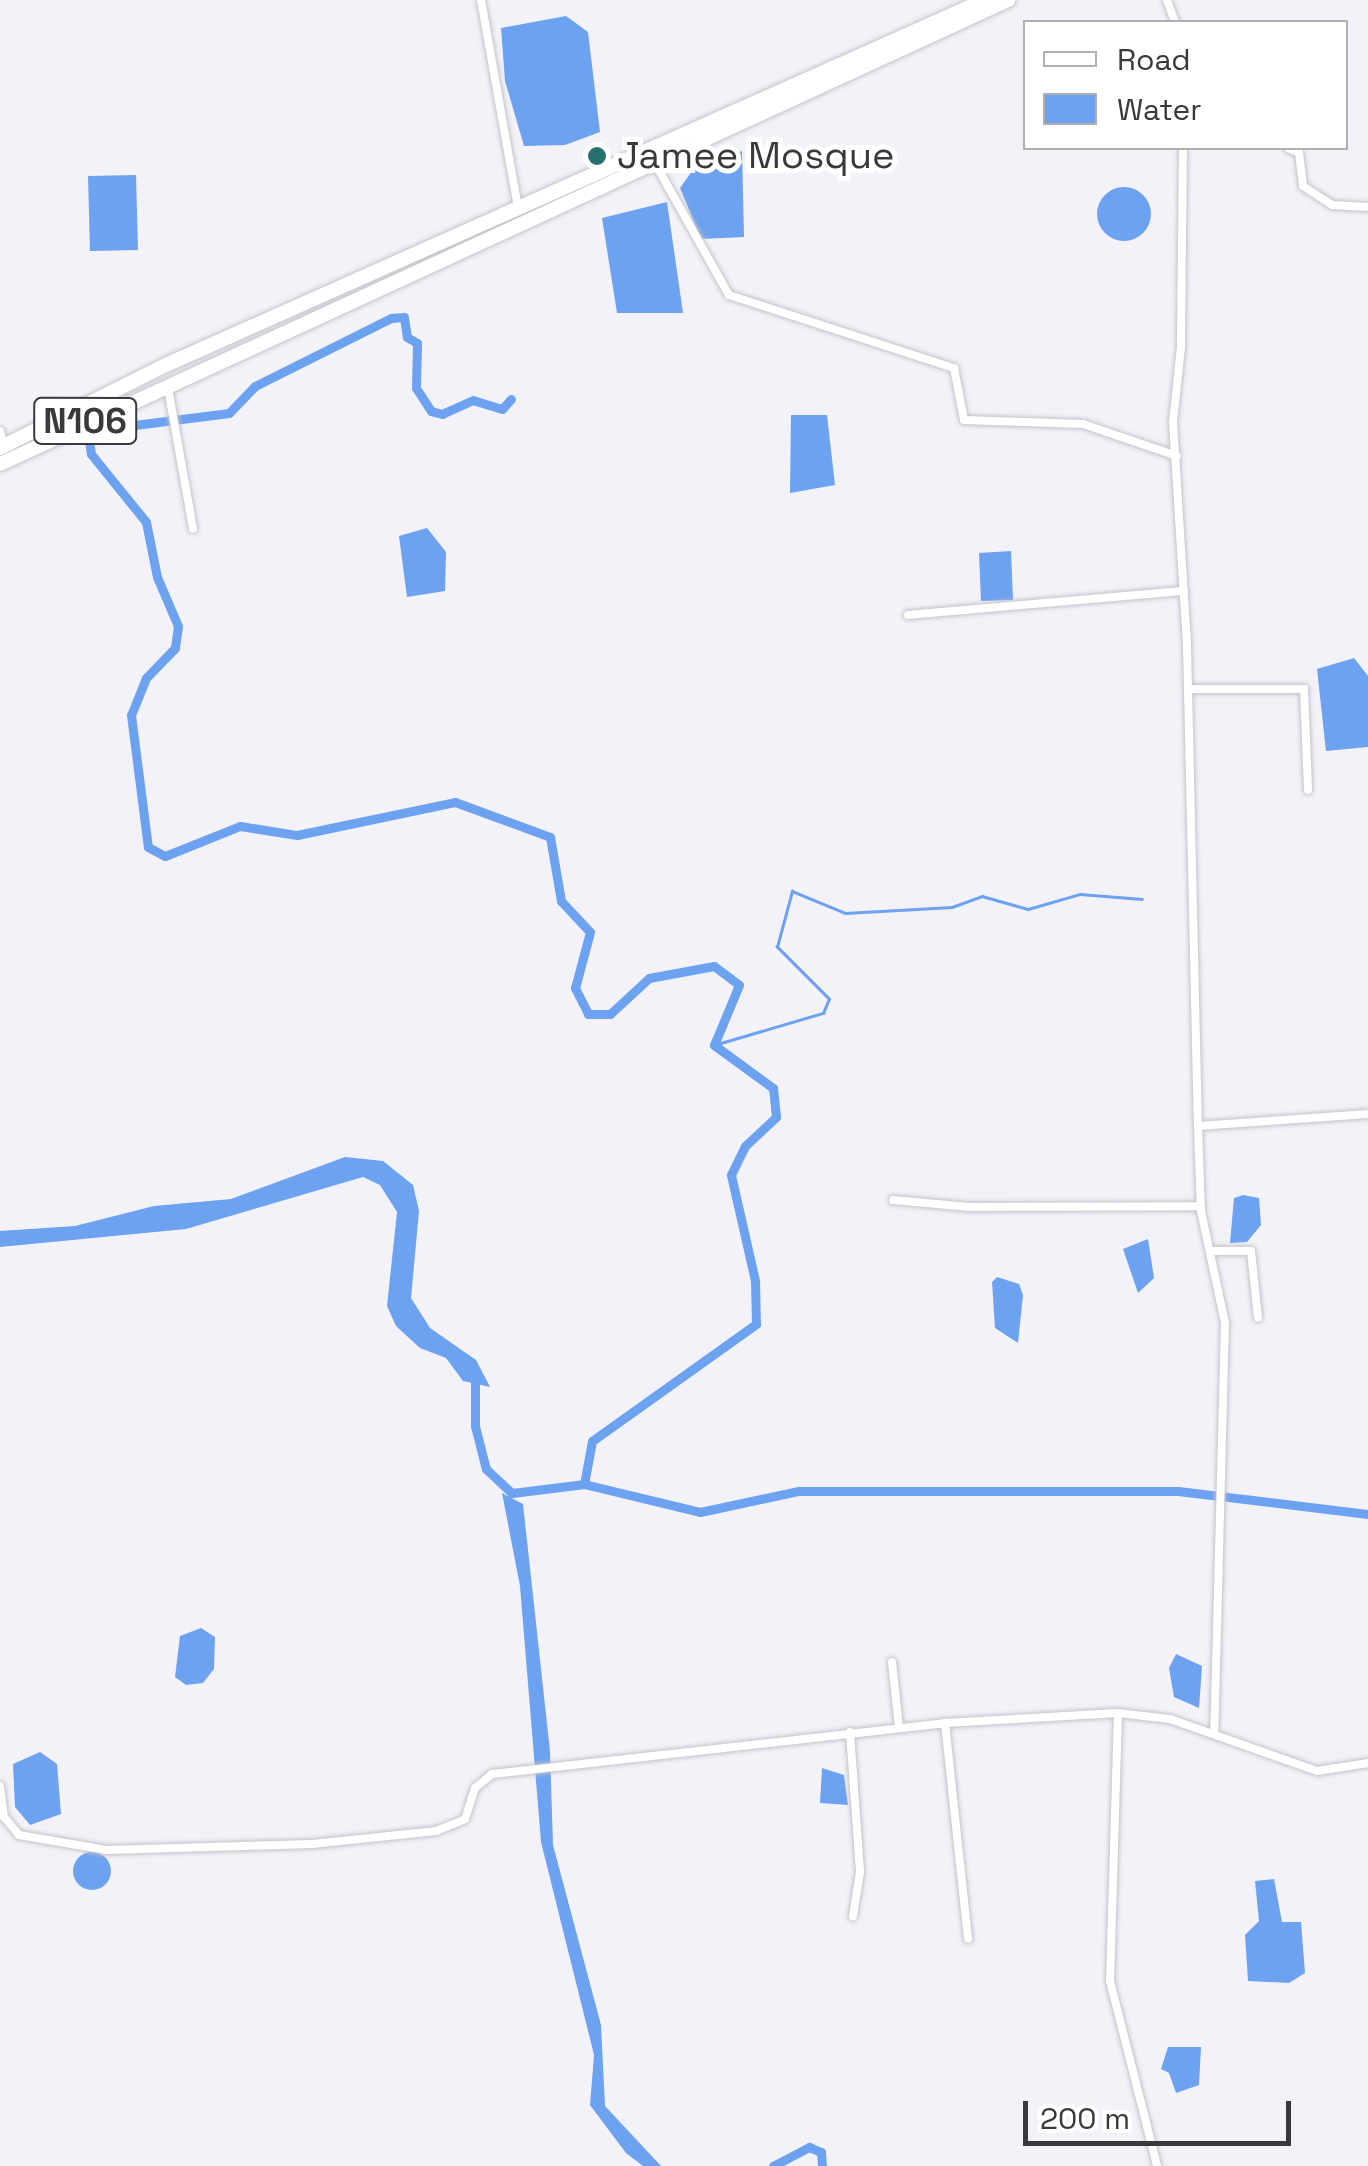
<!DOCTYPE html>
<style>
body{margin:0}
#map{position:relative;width:1368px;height:2166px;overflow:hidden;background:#f3f2f9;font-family:"Space Grotesk",sans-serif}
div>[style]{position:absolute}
.water>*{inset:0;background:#6da2f0}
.round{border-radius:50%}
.stream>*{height:2.5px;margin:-1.25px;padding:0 1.25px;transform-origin:1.25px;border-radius:1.25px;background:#6da2f0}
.canal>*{height:9px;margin:-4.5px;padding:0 4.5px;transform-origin:4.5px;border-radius:4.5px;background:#6da2f0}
.roads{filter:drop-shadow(0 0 2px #c4c3ca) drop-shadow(0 0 2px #c4c3ca)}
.street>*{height:8px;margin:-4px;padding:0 4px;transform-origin:4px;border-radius:4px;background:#fff}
.highway>*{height:14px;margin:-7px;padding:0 7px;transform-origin:7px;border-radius:7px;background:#fff}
.dots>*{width:28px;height:28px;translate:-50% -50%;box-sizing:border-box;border:5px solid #fff;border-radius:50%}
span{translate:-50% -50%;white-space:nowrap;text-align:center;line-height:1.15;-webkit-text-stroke:10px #fff;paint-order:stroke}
.shield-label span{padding:2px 8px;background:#fff;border:2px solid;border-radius:8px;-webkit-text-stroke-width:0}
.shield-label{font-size:35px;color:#39393b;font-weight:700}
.poi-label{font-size:38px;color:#39393b}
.left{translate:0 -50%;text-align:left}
.legend{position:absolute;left:1023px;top:20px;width:325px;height:130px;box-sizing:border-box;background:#fff;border:2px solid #b0b0b1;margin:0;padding:12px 18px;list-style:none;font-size:30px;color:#39393b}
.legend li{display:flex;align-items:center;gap:20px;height:50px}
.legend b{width:50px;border:2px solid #b0b0b1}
.scale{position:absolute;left:1023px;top:2101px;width:268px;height:45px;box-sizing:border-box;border:5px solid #39393b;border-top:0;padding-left:12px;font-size:30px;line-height:35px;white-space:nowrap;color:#39393b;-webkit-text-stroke:8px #fff;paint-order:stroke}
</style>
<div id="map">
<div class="water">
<i style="clip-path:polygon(566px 16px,588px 32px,600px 132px,565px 145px,524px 146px,505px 81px,501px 28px)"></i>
<i style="clip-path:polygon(742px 151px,744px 237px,701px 239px,680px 188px,695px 167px)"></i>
<i style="clip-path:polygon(136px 175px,138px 250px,90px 251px,88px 176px)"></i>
<i class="round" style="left:1097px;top:187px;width:54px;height:54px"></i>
<i style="clip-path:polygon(667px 202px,683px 313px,617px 313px,602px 218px)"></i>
<i style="clip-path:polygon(791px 415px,827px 415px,835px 485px,790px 493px)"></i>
<i style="clip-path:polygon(427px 528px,446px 552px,445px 591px,407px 597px,399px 536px)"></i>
<i style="clip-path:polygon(1011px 551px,1013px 600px,981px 601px,979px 553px)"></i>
<i style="clip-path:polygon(1354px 658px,1368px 676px,1368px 747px,1326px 751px,1317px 669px)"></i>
<i style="clip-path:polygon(345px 1157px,383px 1161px,413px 1185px,419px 1211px,411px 1298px,430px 1328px,476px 1360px,490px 1387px,463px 1381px,446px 1358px,420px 1348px,396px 1326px,387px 1306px,397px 1212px,380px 1185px,363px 1177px,186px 1229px,0 1247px,0 1231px,75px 1226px,154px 1206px,231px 1199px)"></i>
<i style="clip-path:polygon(1243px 1195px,1259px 1198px,1261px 1225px,1247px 1242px,1230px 1243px,1234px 1198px)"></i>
<i style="clip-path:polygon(1148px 1239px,1154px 1278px,1138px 1293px,1123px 1249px)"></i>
<i style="clip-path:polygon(997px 1277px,1019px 1284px,1023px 1295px,1018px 1343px,995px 1328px,992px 1282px)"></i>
<i style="clip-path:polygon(502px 1493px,523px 1504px,550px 1751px,553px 1845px,601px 2025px,605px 2106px,661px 2166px,643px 2166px,626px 2153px,590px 2105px,594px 2055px,541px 1842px,520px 1586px)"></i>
<i style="clip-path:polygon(201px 1628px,215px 1637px,214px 1669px,203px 1683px,186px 1685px,175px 1677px,180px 1636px)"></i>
<i style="clip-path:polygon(1176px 1654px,1202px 1666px,1199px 1708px,1174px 1697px,1169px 1668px)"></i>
<i style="clip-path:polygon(40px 1752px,57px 1764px,61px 1814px,30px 1825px,15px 1807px,13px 1764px)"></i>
<i style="clip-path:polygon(822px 1768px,844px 1775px,848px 1805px,820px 1803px)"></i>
<i class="round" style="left:73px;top:1852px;width:38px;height:38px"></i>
<i style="clip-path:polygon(1274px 1879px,1282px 1922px,1301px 1922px,1305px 1973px,1289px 1983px,1248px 1981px,1245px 1935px,1259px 1921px,1255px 1881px)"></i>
<i style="clip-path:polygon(1168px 2047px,1201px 2047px,1199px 2085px,1176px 2093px,1169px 2073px,1161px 2069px)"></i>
</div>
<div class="stream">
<i style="left:714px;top:1045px;width:114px;rotate:-16.4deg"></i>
<i style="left:823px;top:1013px;width:15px;rotate:-67deg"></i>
<i style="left:829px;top:999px;width:74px;rotate:-135deg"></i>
<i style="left:777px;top:947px;width:58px;rotate:-75deg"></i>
<i style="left:792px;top:891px;width:57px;rotate:22.5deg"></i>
<i style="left:845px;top:913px;width:107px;rotate:-3.2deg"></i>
<i style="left:952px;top:907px;width:32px;rotate:-20deg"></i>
<i style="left:982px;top:896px;width:48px;rotate:15.8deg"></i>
<i style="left:1028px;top:909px;width:54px;rotate:-16.1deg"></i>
<i style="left:1080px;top:894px;width:62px;rotate:4.6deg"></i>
</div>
<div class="canal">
<i style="left:511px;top:399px;width:13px;rotate:132deg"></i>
<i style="left:502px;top:409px;width:30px;rotate:-163deg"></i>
<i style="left:473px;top:400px;width:34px;rotate:156deg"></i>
<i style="left:442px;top:414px;width:11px;rotate:-165deg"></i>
<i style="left:431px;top:411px;width:27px;rotate:-123deg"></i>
<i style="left:416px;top:388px;width:45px;rotate:-88.7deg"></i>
<i style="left:417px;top:343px;width:12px;rotate:-149deg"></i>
<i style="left:407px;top:337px;width:20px;rotate:-99deg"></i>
<i style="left:404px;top:317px;width:13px;rotate:176deg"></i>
<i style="left:391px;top:318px;width:152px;rotate:153.4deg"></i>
<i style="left:255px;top:386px;width:37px;rotate:134deg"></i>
<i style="left:229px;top:413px;width:103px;rotate:172.7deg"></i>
<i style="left:127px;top:426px;width:40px;rotate:159.8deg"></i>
<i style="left:89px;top:440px;width:14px;rotate:82deg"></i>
<i style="left:91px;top:454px;width:87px;rotate:51deg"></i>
<i style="left:146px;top:522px;width:56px;rotate:78.7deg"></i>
<i style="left:157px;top:577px;width:53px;rotate:66.8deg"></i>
<i style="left:178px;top:626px;width:22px;rotate:98deg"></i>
<i style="left:175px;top:648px;width:42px;rotate:134deg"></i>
<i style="left:146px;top:678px;width:40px;rotate:112deg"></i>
<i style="left:131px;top:715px;width:133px;rotate:82.7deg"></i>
<i style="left:148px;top:847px;width:19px;rotate:28deg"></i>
<i style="left:165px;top:856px;width:81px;rotate:-21.8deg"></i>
<i style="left:240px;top:826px;width:58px;rotate:9deg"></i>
<i style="left:297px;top:835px;width:161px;rotate:-11.8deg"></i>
<i style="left:455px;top:802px;width:101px;rotate:20.2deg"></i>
<i style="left:550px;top:837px;width:65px;rotate:80.2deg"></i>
<i style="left:561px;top:901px;width:42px;rotate:46.9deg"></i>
<i style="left:590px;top:932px;width:58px;rotate:105deg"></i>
<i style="left:575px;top:988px;width:29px;rotate:63deg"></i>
<i style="left:588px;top:1014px;width:22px"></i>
<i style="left:610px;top:1014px;width:53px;rotate:-42.7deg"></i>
<i style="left:649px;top:978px;width:66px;rotate:-10.5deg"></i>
<i style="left:714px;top:966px;width:31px;rotate:37deg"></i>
<i style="left:739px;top:985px;width:65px;rotate:112.6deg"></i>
<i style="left:714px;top:1045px;width:73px;rotate:36.1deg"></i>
<i style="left:773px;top:1088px;width:29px;rotate:84deg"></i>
<i style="left:776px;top:1117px;width:42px;rotate:136.9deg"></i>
<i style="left:745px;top:1146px;width:32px;rotate:116deg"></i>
<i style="left:731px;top:1175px;width:109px;rotate:77.2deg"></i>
<i style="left:755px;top:1281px;width:43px;rotate:88.7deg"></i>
<i style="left:756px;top:1324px;width:201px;rotate:144.5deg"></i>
<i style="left:592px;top:1441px;width:44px;rotate:100.5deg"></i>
<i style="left:475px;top:1374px;width:52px;rotate:90deg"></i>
<i style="left:475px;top:1426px;width:44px;rotate:75.7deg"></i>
<i style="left:486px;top:1469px;width:35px;rotate:43deg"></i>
<i style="left:512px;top:1493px;width:73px;rotate:-7.1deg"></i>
<i style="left:584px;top:1484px;width:119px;rotate:13.6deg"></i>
<i style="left:700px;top:1512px;width:100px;rotate:-12.1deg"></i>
<i style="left:798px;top:1491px;width:380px"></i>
<i style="left:1178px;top:1491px;width:191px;rotate:6.9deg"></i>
<i style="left:773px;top:2166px;width:41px;rotate:-27.8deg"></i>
<i style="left:809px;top:2147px;width:13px;rotate:23deg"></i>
<i style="left:821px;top:2152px;width:14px;rotate:86deg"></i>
</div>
<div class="roads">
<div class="street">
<i style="left:481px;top:0;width:210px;rotate:79.9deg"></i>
<i style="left:1167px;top:0;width:23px;rotate:70deg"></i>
<i style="left:1183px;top:148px;width:199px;rotate:90.6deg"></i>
<i style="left:1181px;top:347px;width:75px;rotate:96.1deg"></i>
<i style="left:1173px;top:422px;width:223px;rotate:86.4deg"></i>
<i style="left:1187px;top:645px;width:481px;rotate:88.7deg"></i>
<i style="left:1198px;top:1126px;width:85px;rotate:88deg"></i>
<i style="left:1201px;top:1211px;width:115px;rotate:77.9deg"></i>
<i style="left:1225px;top:1323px;width:411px;rotate:91.5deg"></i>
<i style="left:1288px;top:148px;width:12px;rotate:24deg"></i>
<i style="left:1299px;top:153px;width:33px;rotate:83deg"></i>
<i style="left:1303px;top:186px;width:35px;rotate:33deg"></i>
<i style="left:1332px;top:205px;width:36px;rotate:3deg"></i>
<i style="left:656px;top:165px;width:149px;rotate:60.7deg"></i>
<i style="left:729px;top:295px;width:237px;rotate:18deg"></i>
<i style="left:954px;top:368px;width:53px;rotate:79.1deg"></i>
<i style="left:964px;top:420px;width:119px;rotate:1.9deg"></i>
<i style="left:1083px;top:424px;width:99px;rotate:18.8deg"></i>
<i style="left:168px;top:388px;width:143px;rotate:79.9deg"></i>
<i style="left:0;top:431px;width:16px;rotate:75deg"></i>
<i style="left:908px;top:615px;width:277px;rotate:-5deg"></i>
<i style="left:1188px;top:689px;width:116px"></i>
<i style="left:1304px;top:689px;width:101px;rotate:87.7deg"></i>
<i style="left:1198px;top:1126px;width:170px;rotate:-4deg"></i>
<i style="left:893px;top:1200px;width:77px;rotate:5.2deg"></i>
<i style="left:970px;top:1207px;width:231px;rotate:-0.2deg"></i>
<i style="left:1210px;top:1251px;width:41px"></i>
<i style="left:1251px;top:1251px;width:67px;rotate:84deg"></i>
<i style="left:892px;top:1662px;width:65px;rotate:83.9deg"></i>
<i style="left:1118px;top:1713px;width:268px;rotate:91.7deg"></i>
<i style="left:1110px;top:1981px;width:191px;rotate:75.7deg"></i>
<i style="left:945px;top:1723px;width:217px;rotate:83.9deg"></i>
<i style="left:850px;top:1732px;width:140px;rotate:85.9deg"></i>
<i style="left:860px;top:1872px;width:45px;rotate:99deg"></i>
<i style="left:0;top:1786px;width:31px;rotate:83deg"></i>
<i style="left:4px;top:1817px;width:23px;rotate:50deg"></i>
<i style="left:19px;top:1835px;width:89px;rotate:9.7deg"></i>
<i style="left:107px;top:1850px;width:205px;rotate:-1.7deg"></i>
<i style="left:312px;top:1844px;width:125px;rotate:-6deg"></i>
<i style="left:436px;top:1831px;width:31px;rotate:-22deg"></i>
<i style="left:465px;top:1819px;width:33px;rotate:-72deg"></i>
<i style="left:475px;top:1788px;width:22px;rotate:-39deg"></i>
<i style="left:492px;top:1774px;width:456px;rotate:-6.4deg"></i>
<i style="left:945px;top:1723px;width:173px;rotate:-3.3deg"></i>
<i style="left:1118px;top:1713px;width:52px;rotate:6.6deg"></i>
<i style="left:1170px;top:1719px;width:156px;rotate:19.5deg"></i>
<i style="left:1317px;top:1771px;width:52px;rotate:-8.9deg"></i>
</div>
<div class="highway">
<i style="left:0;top:448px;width:188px;rotate:-26.6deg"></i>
<i style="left:168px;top:364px;width:894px;rotate:-24.01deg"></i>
<i style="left:0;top:464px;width:1110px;rotate:-24.72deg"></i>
</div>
</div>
<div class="dots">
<i style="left:597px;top:156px;background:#28716a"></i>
</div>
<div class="shield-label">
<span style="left:85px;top:421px">N106</span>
</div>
<div class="poi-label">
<span class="left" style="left:617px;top:156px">Jamee Mosque</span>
</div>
<ul class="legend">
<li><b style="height:12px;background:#fff"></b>Road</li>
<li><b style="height:28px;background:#6da2f0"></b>Water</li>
</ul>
<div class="scale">200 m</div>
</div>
